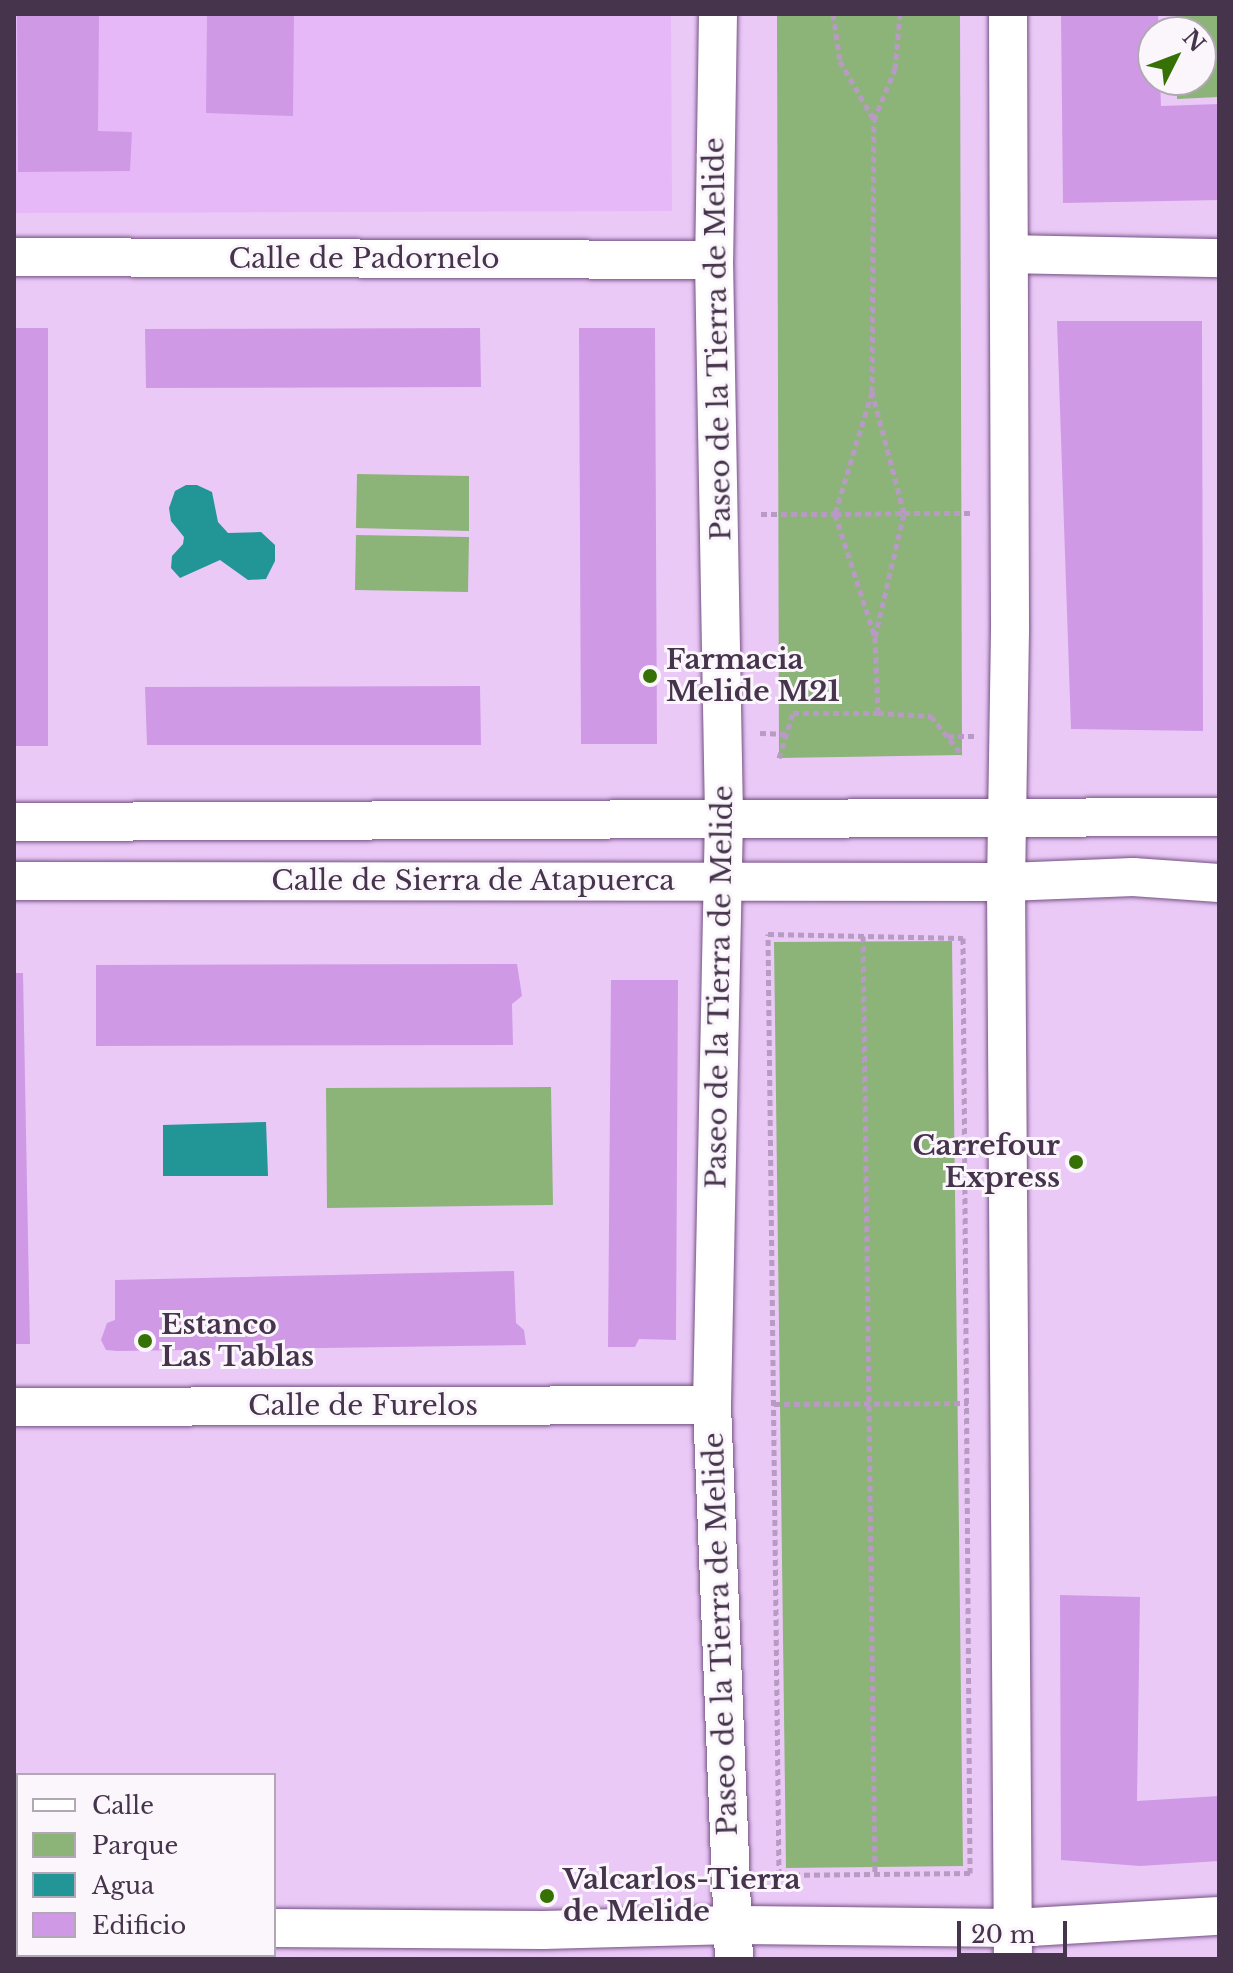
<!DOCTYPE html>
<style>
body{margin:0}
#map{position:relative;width:1233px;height:1973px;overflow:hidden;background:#eac9f7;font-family:"Libre Baskerville",serif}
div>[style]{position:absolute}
.built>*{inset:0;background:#e6b8f8}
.green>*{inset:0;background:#8cb479}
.water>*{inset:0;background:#229597}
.building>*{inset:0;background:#d099e5}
.path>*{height:5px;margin-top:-2.5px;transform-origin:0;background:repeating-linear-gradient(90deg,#b79bc2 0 6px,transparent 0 10px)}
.roads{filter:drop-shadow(0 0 2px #765184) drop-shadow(0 0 2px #765184)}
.minor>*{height:38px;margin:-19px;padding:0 19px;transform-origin:19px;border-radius:19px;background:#fff}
.dots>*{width:22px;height:22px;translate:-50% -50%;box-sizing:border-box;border:4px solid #fbf6fc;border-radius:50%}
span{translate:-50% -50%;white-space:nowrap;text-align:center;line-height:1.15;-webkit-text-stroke:6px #fbf6fc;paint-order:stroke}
.street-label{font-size:28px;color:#45344b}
.poi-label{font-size:28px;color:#45344b;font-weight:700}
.left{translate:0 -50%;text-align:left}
.right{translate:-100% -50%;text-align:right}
.frame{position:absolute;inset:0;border:16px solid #45344b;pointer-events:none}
.legend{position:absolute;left:16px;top:1773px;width:260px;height:184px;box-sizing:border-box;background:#fbf6fc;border:2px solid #b2a8b5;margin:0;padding:10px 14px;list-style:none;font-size:24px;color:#45344b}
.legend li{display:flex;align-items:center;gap:16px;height:40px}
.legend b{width:40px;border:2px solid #b2a8b5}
.north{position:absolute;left:1137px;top:16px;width:80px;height:80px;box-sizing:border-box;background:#fbf6fc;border:2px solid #b2a8b5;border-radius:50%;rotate:48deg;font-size:22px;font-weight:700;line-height:32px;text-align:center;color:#45344b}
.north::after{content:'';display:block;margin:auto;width:28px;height:36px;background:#357105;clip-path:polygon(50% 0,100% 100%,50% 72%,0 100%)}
.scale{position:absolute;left:957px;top:1921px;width:110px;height:36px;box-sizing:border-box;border:4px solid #45344b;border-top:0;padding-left:10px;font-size:24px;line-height:28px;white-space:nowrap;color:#45344b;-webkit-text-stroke:6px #fbf6fc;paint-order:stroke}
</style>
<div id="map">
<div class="built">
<i style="clip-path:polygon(14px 14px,671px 14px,672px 211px,14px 213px)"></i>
</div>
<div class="green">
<i style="clip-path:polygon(777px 14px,960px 14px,962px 755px,779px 758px)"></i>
<i style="clip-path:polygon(1178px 14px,1219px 14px,1219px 97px,1177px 99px,1177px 80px,1201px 80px,1201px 32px,1177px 32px)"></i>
<i style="clip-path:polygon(357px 474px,469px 476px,469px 531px,356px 528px)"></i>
<i style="clip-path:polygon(356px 535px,469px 537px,468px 592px,355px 590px)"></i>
<i style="clip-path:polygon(952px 941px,963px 1866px,786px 1868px,774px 942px)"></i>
<i style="clip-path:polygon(551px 1087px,553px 1205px,327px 1208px,326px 1088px)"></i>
</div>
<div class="water">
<i style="clip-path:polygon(186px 485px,197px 485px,212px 492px,218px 522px,228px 533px,261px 532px,275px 545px,275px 561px,266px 579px,248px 580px,220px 560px,180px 578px,171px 568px,172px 556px,183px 544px,184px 537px,171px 521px,169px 508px,175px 491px)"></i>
<i style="clip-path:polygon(266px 1122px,268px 1176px,163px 1176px,163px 1125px)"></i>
</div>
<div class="building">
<i style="clip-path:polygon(17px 14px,99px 14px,98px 131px,132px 132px,130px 171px,18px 172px)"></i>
<i style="clip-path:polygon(207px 14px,294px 14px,293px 116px,206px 113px)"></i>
<i style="clip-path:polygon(1061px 14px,1158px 14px,1159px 32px,1153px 32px,1153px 80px,1160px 80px,1161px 106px,1219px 104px,1219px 200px,1063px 203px)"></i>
<i style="clip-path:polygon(1057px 321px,1202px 321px,1203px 731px,1071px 729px)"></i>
<i style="clip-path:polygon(14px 328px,48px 328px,48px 746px,14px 746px)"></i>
<i style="clip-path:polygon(480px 328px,481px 387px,146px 388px,145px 329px)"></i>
<i style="clip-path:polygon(579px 328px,655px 328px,657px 744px,581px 744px)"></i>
<i style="clip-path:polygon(480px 686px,481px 745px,147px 745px,145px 687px)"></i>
<i style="clip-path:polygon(517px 964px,522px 996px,512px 1004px,513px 1045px,96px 1046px,96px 965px)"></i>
<i style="clip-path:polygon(14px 973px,23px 973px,30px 1344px,14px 1344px)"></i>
<i style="clip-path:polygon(611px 980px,678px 980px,676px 1340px,639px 1339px,635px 1347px,608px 1347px)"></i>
<i style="clip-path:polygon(514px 1271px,516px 1323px,524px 1330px,526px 1345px,117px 1351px,106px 1350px,101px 1340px,107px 1323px,115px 1320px,115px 1280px)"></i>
<i style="clip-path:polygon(1060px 1595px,1140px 1597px,1137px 1801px,1219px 1796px,1219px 1861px,1140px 1866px,1061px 1860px)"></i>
</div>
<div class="path">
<i style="left:833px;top:14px;width:48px;rotate:81.5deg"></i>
<i style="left:840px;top:61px;width:68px;rotate:60deg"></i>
<i style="left:874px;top:120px;width:55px;rotate:-67.6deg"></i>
<i style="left:895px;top:69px;width:55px;rotate:-84.8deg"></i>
<i style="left:872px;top:392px;width:127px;rotate:106.9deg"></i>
<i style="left:835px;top:514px;width:69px;rotate:-0.8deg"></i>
<i style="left:904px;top:513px;width:125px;rotate:-104.8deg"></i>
<i style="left:872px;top:392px;width:272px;rotate:-89.6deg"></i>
<i style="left:761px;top:514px;width:74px"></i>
<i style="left:835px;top:514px;width:129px;rotate:72deg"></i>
<i style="left:875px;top:637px;width:127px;rotate:-76.8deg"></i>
<i style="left:904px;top:513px;width:69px"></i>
<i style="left:875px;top:637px;width:76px;rotate:87.7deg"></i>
<i style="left:878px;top:713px;width:53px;rotate:3.2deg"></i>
<i style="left:931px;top:716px;width:50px;rotate:51.5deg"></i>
<i style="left:760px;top:733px;width:27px;rotate:2deg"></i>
<i style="left:948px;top:736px;width:26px"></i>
<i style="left:779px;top:758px;width:47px;rotate:-72.7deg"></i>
<i style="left:793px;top:713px;width:85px"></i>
<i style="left:768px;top:934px;width:195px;rotate:1.2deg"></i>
<i style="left:963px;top:938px;width:935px;rotate:89.57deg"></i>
<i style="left:970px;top:1873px;width:191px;rotate:179.4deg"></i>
<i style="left:779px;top:1875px;width:941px;rotate:-90.67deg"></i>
<i style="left:863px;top:936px;width:937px;rotate:89.27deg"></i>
<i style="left:774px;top:1404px;width:194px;rotate:-0.3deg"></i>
</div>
<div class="roads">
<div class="minor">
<i style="left:718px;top:14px;width:246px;rotate:90.9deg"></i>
<i style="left:714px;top:260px;width:557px;rotate:88.97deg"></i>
<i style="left:724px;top:817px;width:588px;rotate:91.17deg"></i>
<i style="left:712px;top:1405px;width:554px;rotate:87.73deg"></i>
<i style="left:1008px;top:14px;width:617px;rotate:89.81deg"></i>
<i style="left:1010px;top:631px;width:251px;rotate:90.9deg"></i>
<i style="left:1006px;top:882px;width:1077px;rotate:89.63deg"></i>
<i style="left:1009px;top:254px;width:210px;rotate:1.1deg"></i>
<i style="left:14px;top:257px;width:700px;rotate:0.25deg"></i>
<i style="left:14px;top:822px;width:1205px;rotate:-0.24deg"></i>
<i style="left:14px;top:881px;width:992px;rotate:0.06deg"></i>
<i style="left:1006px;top:882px;width:127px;rotate:-2.3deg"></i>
<i style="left:1133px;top:877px;width:86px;rotate:4deg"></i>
<i style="left:14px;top:1407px;width:698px;rotate:-0.16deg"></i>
<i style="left:274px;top:1928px;width:269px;rotate:0.4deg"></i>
<i style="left:543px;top:1930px;width:190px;rotate:-1.5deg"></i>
<i style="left:733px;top:1925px;width:281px;rotate:0.6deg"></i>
<i style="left:1014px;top:1928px;width:205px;rotate:-3.4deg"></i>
<i style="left:14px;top:1929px;width:4px"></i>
<i style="left:95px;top:1955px;width:4px;rotate:76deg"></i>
<i style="left:153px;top:1959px;width:4px;rotate:-76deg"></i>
</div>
</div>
<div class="dots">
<i style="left:650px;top:676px;background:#357105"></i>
<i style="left:1076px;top:1162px;background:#357105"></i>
<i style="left:145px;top:1341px;background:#357105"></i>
<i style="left:547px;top:1896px;background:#357105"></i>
</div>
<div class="street-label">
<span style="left:364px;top:259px">Calle de Padornelo</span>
<span style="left:718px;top:339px;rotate:-91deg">Paseo de la Tierra de Melide</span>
<span style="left:473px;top:881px">Calle de Sierra de Atapuerca</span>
<span style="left:720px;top:987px;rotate:-89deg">Paseo de la Tierra de Melide</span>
<span style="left:363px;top:1406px">Calle de Furelos</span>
<span style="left:721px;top:1634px;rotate:-92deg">Paseo de la Tierra de Melide</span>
</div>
<div class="poi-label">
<span class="left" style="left:666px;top:676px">Farmacia<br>Melide M21</span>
<span class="right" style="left:1060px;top:1162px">Carrefour<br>Express</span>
<span class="left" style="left:161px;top:1341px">Estanco<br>Las Tablas</span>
<span class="left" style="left:563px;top:1896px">Valcarlos-Tierra<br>de Melide</span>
</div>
<div class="frame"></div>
<ul class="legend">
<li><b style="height:10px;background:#fff"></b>Calle</li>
<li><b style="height:22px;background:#8cb479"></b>Parque</li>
<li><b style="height:22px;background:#229597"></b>Agua</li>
<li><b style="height:22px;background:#d099e5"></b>Edificio</li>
</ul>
<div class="north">N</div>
<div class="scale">20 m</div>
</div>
